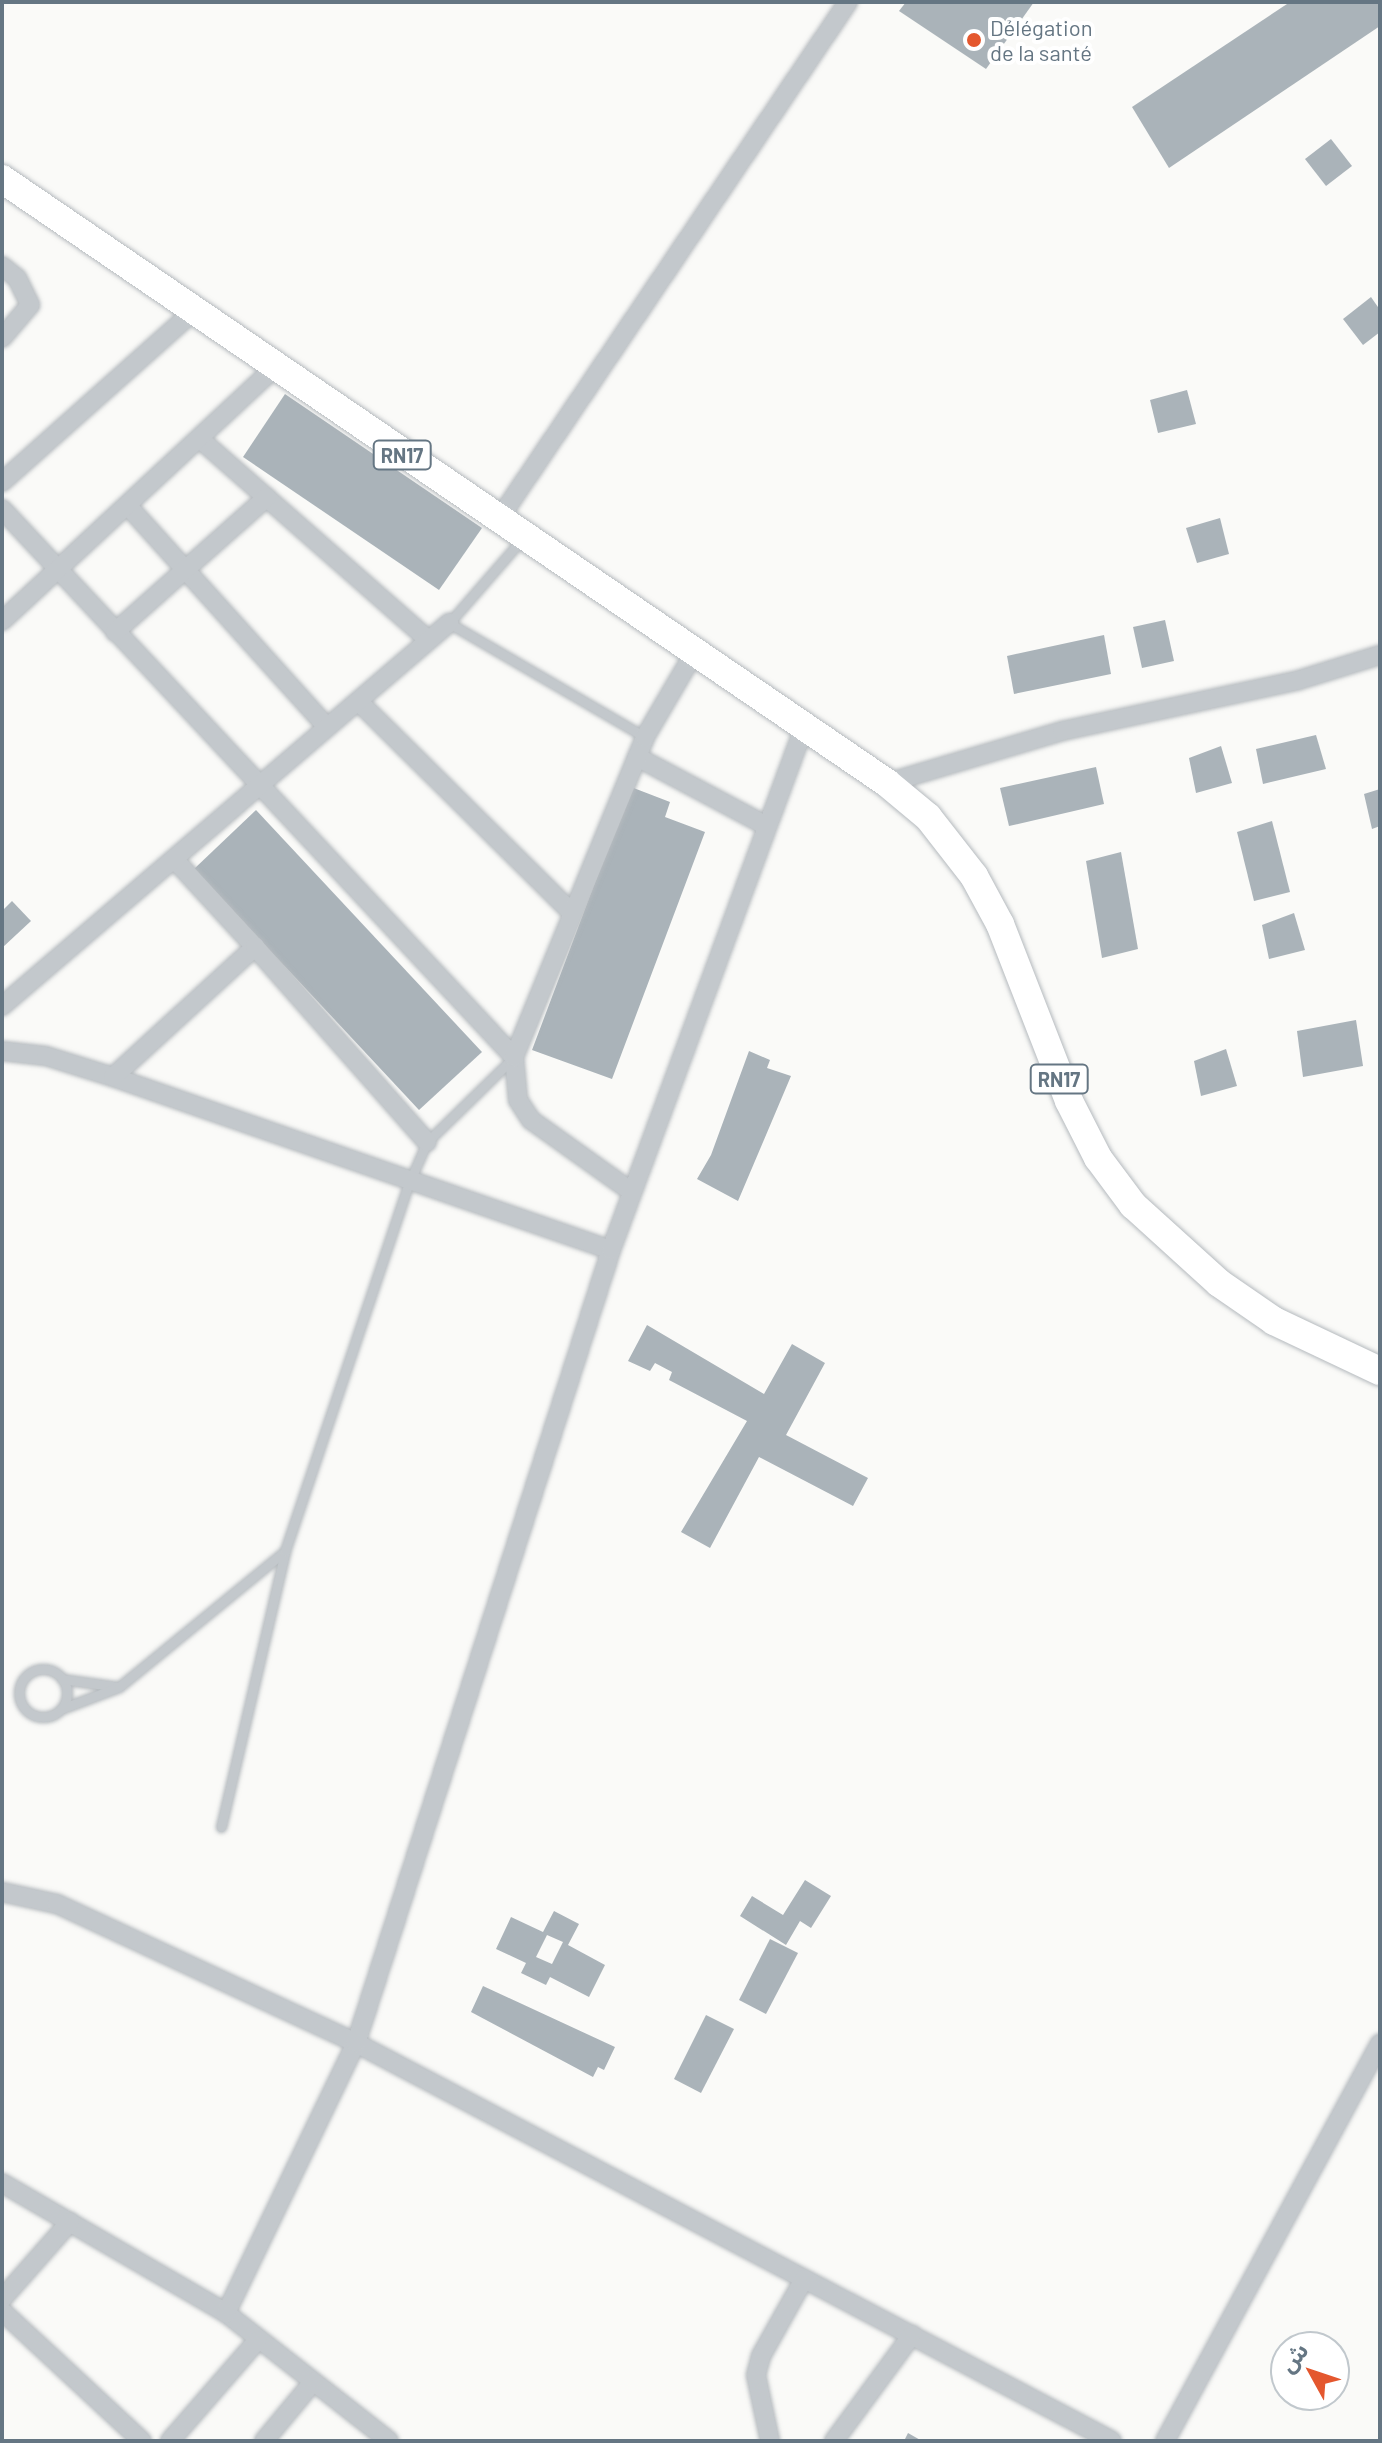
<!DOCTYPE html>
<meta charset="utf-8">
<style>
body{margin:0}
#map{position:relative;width:1382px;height:2443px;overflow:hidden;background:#fafaf8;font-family:Barlow,"Noto Sans Arabic",sans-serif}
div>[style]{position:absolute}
.building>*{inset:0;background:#aab3b9}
.roads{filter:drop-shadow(0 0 2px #b5babe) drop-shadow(0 0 2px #b5babe)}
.lane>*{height:9px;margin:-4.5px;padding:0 4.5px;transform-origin:4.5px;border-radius:4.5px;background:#c3c8cc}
.lane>.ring{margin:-4.5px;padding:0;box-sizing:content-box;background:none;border:9px solid #c3c8cc;border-radius:50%}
.street>*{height:18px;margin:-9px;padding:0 9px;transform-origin:9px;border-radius:9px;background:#c3c8cc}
.primary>*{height:28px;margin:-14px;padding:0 14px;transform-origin:14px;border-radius:14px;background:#fff}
.dots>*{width:22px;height:22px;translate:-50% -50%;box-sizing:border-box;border:4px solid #fff;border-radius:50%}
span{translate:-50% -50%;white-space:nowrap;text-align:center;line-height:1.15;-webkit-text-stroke:8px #fff;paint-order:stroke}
.shield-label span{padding:2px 6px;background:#fff;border:2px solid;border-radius:6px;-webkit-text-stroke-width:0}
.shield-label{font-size:20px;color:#657683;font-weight:700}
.poi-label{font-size:22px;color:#657683}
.left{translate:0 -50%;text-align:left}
.frame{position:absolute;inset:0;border:4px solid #657683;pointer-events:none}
.north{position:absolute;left:1270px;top:2331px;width:80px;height:80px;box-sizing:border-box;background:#fff;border:2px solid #c1c8cd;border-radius:50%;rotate:310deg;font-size:22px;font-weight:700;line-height:32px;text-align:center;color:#657683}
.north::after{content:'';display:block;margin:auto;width:28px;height:36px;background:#e4572e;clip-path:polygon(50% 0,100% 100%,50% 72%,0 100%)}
</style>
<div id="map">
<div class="building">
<i style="clip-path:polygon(906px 2px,1034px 2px,986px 69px,899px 11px)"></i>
<i style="clip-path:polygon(1290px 2px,1380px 2px,1380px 26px,1169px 168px,1132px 107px)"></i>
<i style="clip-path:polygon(1331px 139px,1352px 166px,1326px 186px,1305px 159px)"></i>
<i style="clip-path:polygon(1371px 297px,1380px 310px,1380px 332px,1363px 345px,1343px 319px)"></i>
<i style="clip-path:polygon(1187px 390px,1196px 424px,1158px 433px,1150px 400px)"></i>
<i style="clip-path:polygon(285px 394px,482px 528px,439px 590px,243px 457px)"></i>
<i style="clip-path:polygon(1220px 518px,1229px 554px,1197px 563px,1186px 528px)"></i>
<i style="clip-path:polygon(1165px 620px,1174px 661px,1142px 668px,1133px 627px)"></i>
<i style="clip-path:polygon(1104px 635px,1111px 674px,1014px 694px,1007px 656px)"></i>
<i style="clip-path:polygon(1316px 735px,1326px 769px,1263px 784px,1256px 749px)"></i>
<i style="clip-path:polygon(1221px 746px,1232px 783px,1196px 793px,1189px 758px)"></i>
<i style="clip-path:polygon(1096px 767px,1104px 804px,1009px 826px,1000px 788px)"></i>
<i style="clip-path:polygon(631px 787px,670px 802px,665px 817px,705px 832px,612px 1079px,532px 1050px)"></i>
<i style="clip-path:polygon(1380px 789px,1380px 826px,1372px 829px,1364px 794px)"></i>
<i style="clip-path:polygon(256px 810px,482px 1052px,419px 1110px,194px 869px)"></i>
<i style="clip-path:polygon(1272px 821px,1290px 892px,1254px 901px,1237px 832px)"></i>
<i style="clip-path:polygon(1121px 852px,1138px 949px,1102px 958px,1086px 861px)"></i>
<i style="clip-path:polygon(12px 901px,31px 921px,2px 948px,2px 911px)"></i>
<i style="clip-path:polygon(1294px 913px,1305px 950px,1269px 959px,1262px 925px)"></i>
<i style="clip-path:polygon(1356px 1020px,1363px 1066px,1303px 1077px,1297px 1031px)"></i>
<i style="clip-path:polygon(1226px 1049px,1237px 1086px,1201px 1096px,1194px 1061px)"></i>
<i style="clip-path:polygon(749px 1051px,770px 1060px,767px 1068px,791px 1076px,738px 1201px,697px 1179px,711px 1155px)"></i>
<i style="clip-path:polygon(647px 1325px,764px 1394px,792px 1344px,825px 1363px,786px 1435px,868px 1478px,853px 1506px,759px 1457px,710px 1548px,681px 1532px,747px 1421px,669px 1380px,672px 1372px,655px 1363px,650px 1371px,628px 1361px)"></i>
<i style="clip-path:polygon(805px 1880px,831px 1896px,811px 1928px,800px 1921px,786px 1945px,740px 1916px,752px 1896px,783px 1915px)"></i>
<i style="clip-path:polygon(evenodd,554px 1911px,579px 1924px,568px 1945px,605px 1965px,589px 1997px,550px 1977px,546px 1985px,521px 1973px,526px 1963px,496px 1949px,511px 1917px,543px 1932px,554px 1911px,547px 1935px,563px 1942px,552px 1964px,536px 1957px,547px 1935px)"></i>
<i style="clip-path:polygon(770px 1939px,798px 1953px,766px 2014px,739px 2000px)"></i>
<i style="clip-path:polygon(483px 1986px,615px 2047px,604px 2070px,598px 2067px,593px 2077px,471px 2012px)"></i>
<i style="clip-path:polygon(706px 2015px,734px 2029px,701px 2093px,674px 2079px)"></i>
<i style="clip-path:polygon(908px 2433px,922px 2441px,904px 2441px)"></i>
</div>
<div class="roads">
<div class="lane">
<i style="left:523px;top:538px;width:113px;rotate:131deg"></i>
<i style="left:449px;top:623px;width:227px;rotate:30.2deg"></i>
<i class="ring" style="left:19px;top:1669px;width:39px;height:39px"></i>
<i style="left:62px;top:1679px;width:57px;rotate:8.1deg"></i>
<i style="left:61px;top:1709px;width:62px;rotate:-20.8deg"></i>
<i style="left:119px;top:1687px;width:215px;rotate:-39.3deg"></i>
<i style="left:221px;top:1827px;width:283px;rotate:-76.9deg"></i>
<i style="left:285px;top:1551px;width:388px;rotate:-71.4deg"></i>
<i style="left:409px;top:1183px;width:45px;rotate:-66.3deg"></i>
<i style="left:427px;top:1142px;width:122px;rotate:-44.3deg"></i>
</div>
<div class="street">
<i style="left:2px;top:266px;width:19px;rotate:39deg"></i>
<i style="left:17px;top:278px;width:30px;rotate:64deg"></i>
<i style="left:30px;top:305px;width:43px;rotate:130.3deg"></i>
<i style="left:201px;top:440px;width:303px;rotate:41.3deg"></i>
<i style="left:2px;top:482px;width:257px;rotate:-41.7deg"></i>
<i style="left:128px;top:506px;width:297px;rotate:48deg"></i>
<i style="left:2px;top:509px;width:750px;rotate:46.95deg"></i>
<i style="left:499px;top:519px;width:624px;rotate:-55.98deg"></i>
<i style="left:2px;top:621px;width:373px;rotate:-42.9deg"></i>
<i style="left:115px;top:632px;width:203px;rotate:-41.6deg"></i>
<i style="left:359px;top:702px;width:300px;rotate:44.7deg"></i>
<i style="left:637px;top:757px;width:147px;rotate:28deg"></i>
<i style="left:887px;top:783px;width:183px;rotate:-16.5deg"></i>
<i style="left:1062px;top:731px;width:242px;rotate:-12.1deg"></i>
<i style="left:1299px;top:680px;width:85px;rotate:-17.2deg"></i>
<i style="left:174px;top:859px;width:120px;rotate:47.4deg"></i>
<i style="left:2px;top:1006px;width:589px;rotate:-40.59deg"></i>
<i style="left:2px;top:1051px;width:44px;rotate:6.5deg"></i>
<i style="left:46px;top:1056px;width:70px;rotate:17.4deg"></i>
<i style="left:113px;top:1077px;width:527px;rotate:19.16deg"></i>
<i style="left:113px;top:1077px;width:193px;rotate:-42.5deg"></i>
<i style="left:255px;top:947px;width:260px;rotate:48.6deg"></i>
<i style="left:632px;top:1192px;width:124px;rotate:-144.5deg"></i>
<i style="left:531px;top:1120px;width:24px;rotate:-123deg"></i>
<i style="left:518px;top:1100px;width:43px;rotate:-95.3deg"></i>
<i style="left:514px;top:1057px;width:346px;rotate:-67.7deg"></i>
<i style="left:645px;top:737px;width:95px;rotate:-59.7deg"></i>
<i style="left:2px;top:1892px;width:56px;rotate:12.3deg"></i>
<i style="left:57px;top:1904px;width:330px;rotate:24.9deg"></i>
<i style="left:356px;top:2043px;width:854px;rotate:27.76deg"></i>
<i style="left:2px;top:2183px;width:259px;rotate:30.1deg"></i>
<i style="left:226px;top:2313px;width:207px;rotate:38.1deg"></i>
<i style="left:2px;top:2299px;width:103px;rotate:-48.6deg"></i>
<i style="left:2px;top:2311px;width:191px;rotate:42.9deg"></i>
<i style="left:226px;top:2313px;width:300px;rotate:-64.3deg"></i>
<i style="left:356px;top:2043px;width:833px;rotate:-72.17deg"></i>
<i style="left:611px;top:1250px;width:554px;rotate:-69.73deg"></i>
<i style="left:170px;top:2441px;width:133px;rotate:-49deg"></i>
<i style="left:264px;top:2441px;width:77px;rotate:-50.3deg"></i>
<i style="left:770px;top:2441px;width:67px;rotate:-102deg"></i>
<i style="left:756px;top:2375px;width:20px;rotate:-75deg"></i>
<i style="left:761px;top:2356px;width:88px;rotate:-60.8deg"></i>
<i style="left:834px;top:2441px;width:132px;rotate:-53.7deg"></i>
<i style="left:1165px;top:2441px;width:452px;rotate:-61.6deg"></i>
</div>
<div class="primary">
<i style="left:2px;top:179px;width:1071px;rotate:34.31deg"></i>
<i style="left:887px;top:783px;width:53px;rotate:39.7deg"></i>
<i style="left:928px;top:817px;width:75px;rotate:52.1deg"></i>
<i style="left:974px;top:876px;width:55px;rotate:61.6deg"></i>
<i style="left:1000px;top:924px;width:190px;rotate:68.7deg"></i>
<i style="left:1069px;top:1101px;width:64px;rotate:63deg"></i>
<i style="left:1098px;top:1158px;width:59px;rotate:53.3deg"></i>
<i style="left:1133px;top:1205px;width:116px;rotate:42.2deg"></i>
<i style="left:1219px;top:1283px;width:67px;rotate:34.6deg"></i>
<i style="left:1274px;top:1321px;width:117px;rotate:25.3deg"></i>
</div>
</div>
<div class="dots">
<i style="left:974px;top:40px;background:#e4572e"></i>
</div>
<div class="shield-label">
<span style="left:402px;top:455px">RN17</span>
<span style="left:1059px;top:1079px">RN17</span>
</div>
<div class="poi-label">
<span class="left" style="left:990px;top:40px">Délégation<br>de la santé</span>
</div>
<div class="frame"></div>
<div class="north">ش</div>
</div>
